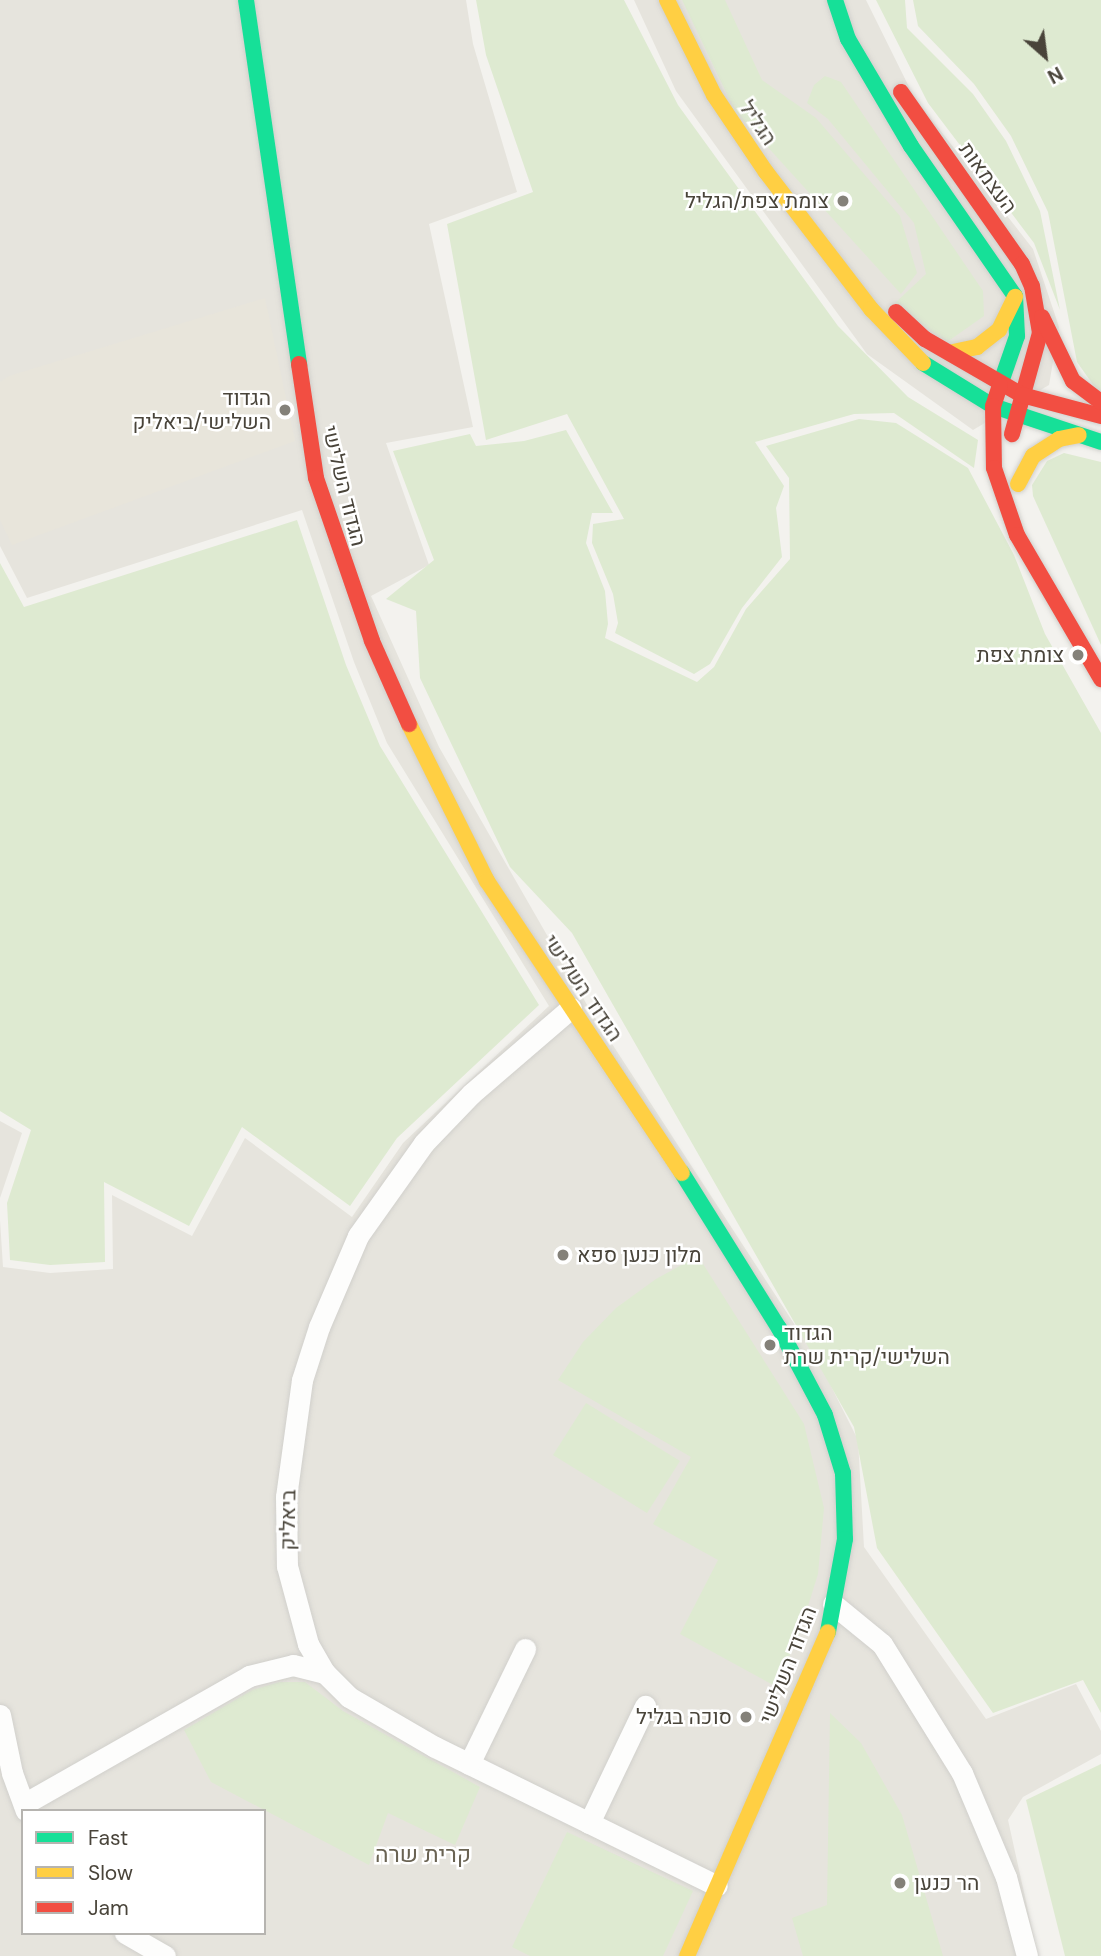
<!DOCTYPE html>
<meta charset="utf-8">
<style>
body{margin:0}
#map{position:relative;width:1101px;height:1956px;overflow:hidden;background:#f3f2ee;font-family:"DM Sans",Heebo,sans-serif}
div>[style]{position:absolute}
.residential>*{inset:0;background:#e6e4dd}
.education>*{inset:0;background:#e8e5db}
.green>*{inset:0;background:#deead1}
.roads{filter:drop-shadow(0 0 2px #d1d0cc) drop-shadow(0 0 2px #d1d0cc)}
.street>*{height:21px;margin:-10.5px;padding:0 10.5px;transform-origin:10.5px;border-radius:10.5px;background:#fdfdfc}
.fast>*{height:16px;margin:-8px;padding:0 8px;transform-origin:8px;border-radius:8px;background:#16e098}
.slow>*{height:16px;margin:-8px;padding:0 8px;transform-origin:8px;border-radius:8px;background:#ffcf43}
.jam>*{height:16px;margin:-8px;padding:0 8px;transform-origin:8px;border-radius:8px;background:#f24e42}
.dots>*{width:19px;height:19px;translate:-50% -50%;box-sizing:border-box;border:4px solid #fff;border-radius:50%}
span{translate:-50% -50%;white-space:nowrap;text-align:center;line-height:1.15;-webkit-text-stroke:5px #fff;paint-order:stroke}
.street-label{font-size:21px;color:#49443a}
.poi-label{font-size:21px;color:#49443a}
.right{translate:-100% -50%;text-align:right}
.left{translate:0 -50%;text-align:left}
.neighbourhood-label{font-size:23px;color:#6a6353}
.legend{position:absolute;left:21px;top:1809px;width:245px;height:126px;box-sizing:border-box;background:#fff;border:2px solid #b6b4b0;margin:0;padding:9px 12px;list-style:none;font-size:21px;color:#49443a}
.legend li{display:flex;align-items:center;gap:14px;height:35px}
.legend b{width:35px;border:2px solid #b6b4b0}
.north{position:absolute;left:1010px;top:21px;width:70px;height:70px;-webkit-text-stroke:5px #fff;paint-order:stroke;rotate:152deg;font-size:19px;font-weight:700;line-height:28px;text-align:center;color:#49443a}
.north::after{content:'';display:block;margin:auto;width:24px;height:32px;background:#49443a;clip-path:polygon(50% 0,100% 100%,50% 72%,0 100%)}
</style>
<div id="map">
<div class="residential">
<i style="clip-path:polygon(evenodd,0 0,466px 0,473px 44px,517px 192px,429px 224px,473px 427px,386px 443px,429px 565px,371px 596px,439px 747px,590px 1010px,819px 1362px,858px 1440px,864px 1547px,986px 1719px,1076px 1684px,1101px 1731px,1101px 1754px,1023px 1797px,1008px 1820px,1038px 1956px,0 1956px,0 1220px,3px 1267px,50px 1273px,113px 1269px,112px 1195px,192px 1236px,245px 1138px,352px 1217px,403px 1143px,549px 1006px,387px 743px,354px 662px,302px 510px,27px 598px,0 546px,0 0,23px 1811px,264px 1811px,264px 1933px,23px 1933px,23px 1811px)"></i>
<i style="clip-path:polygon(634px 0,866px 0,914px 97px,1033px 249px,1059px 327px,1049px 385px,973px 430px,867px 354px,676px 91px)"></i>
<i style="clip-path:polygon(0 1121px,22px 1133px,0 1198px)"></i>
</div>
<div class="education">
<i style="clip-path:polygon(265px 298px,295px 441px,12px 545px,0 520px,0 382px,9px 376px)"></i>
</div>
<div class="green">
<i style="clip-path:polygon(476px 0,624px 0,678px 105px,838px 326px,908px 397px,978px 440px,974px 468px,894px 413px,854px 414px,755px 442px,784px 486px,776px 508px,782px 557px,742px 608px,710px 664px,694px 674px,615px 633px,618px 623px,613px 594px,592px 543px,593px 524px,624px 519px,567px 414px,486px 440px,447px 224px,533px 192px,486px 55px)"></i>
<i style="clip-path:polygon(682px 0,725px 0,762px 80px,816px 118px,900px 216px,917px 273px,901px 294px,735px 111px)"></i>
<i style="clip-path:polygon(876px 0,905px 0,907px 28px,973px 94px,1006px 141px,1040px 211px,1060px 310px,1034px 243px,928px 103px)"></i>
<i style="clip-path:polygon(913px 0,1101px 0,1101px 396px,1077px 362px,1048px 212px,1011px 136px,974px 84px,918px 26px)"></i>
<i style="clip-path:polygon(825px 76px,841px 82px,983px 291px,984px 316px,947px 342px,894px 304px,926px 274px,914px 223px,828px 119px,807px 103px,814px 85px)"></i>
<i style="clip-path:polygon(859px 419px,896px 423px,968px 468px,1014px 555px,1045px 634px,1101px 733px,1101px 1713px,1083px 1680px,993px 1713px,877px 1548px,854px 1427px,572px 933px,510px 867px,420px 678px,416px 611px,386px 599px,434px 560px,393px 451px,470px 434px,476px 446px,524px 441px,566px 430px,613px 513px,592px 513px,586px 543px,605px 591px,608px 624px,605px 638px,697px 682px,714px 667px,746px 609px,790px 559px,789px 478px,766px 446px)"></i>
<i style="clip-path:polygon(1064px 453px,1101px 462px,1101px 645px,1033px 496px,1032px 485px,1047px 461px)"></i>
<i style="clip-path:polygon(297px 520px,346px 665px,380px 746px,539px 1005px,397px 1138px,350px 1206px,242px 1127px,189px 1226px,104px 1182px,105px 1262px,50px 1265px,10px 1260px,7px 1203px,31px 1130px,0 1111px,0 563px,24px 607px)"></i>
<i style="clip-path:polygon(698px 1256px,804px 1424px,824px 1508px,818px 1574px,798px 1638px,775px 1686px,680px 1634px,718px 1560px,653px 1524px,691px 1457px,558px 1380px,583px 1342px,616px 1308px,656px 1279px)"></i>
<i style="clip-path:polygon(586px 1403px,680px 1461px,647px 1513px,553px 1455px)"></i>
<i style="clip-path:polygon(279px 1682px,305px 1682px,343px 1711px,480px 1787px,455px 1845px,388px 1813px,369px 1865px,211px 1782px,184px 1730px,252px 1690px)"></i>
<i style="clip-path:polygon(830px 1713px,861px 1743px,902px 1815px,943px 1956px,803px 1956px,792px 1918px,827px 1905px)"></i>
<i style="clip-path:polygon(1101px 1764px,1101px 1956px,1065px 1956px,1026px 1800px)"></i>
<i style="clip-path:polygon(567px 1832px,693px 1891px,663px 1956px,530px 1956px,512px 1947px)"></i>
</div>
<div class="roads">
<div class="street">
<i style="left:571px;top:1008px;width:132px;rotate:139.3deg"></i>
<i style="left:471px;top:1094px;width:68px;rotate:133.8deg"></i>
<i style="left:424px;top:1143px;width:114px;rotate:125.4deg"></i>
<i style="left:358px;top:1236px;width:99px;rotate:113.2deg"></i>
<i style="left:319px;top:1327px;width:56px;rotate:107.8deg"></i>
<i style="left:302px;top:1380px;width:118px;rotate:97.8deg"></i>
<i style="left:286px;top:1497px;width:69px;rotate:89.2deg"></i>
<i style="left:287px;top:1566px;width:81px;rotate:74.9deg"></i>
<i style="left:308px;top:1644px;width:34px;rotate:60deg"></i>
<i style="left:325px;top:1673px;width:34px;rotate:45deg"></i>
<i style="left:349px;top:1697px;width:99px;rotate:30.2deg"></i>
<i style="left:435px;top:1747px;width:314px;rotate:26.2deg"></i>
<i style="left:833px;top:1604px;width:63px;rotate:39.2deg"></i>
<i style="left:882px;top:1644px;width:152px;rotate:58.2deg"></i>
<i style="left:962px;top:1773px;width:113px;rotate:67.1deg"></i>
<i style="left:1006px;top:1877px;width:82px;rotate:75.1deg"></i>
<i style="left:0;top:1715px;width:59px;rotate:78.3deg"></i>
<i style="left:12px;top:1773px;width:40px;rotate:69.8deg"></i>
<i style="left:469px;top:1764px;width:128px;rotate:-64deg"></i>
<i style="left:24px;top:1804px;width:259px;rotate:-29.6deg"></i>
<i style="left:249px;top:1676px;width:45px;rotate:-14deg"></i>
<i style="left:293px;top:1665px;width:33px;rotate:14deg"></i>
<i style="left:589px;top:1823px;width:130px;rotate:-64.4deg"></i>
<i style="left:125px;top:1933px;width:46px;rotate:29.9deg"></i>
</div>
<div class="fast">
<i style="left:246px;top:0;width:368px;rotate:81.7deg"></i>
<i style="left:835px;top:0;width:41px;rotate:71.6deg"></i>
<i style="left:848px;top:39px;width:124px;rotate:59.5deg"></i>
<i style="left:911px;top:146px;width:183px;rotate:55.3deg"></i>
<i style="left:1015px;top:296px;width:40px;rotate:87.1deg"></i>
<i style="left:1017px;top:336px;width:52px;rotate:109.1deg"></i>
<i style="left:923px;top:363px;width:82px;rotate:31.6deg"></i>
<i style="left:993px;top:406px;width:114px;rotate:18.4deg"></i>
<i style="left:682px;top:1173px;width:183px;rotate:58deg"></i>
<i style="left:779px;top:1328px;width:98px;rotate:62.1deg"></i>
<i style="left:825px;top:1415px;width:61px;rotate:72.8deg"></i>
<i style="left:843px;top:1473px;width:66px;rotate:88.3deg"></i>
<i style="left:845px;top:1539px;width:95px;rotate:100.4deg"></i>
</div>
<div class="slow">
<i style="left:667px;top:0;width:106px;rotate:63.7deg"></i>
<i style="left:714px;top:95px;width:93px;rotate:56deg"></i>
<i style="left:766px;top:172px;width:173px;rotate:52.5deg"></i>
<i style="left:871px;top:309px;width:75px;rotate:46.1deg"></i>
<i style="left:953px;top:352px;width:25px;rotate:-12deg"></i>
<i style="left:977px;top:347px;width:28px;rotate:-38deg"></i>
<i style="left:999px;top:330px;width:37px;rotate:-64deg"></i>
<i style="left:1018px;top:484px;width:32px;rotate:-62deg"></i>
<i style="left:1033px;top:456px;width:31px;rotate:-33deg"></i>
<i style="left:1059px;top:439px;width:20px;rotate:-11deg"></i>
<i style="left:409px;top:724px;width:175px;rotate:63.6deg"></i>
<i style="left:487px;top:881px;width:351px;rotate:56.3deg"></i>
<i style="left:687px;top:1956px;width:353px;rotate:-66.5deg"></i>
</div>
<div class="jam">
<i style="left:901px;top:92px;width:210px;rotate:54.9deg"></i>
<i style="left:1022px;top:264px;width:24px;rotate:66deg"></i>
<i style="left:1032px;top:286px;width:48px;rotate:80.3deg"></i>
<i style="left:1040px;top:333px;width:105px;rotate:105.5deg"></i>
<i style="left:896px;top:312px;width:40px;rotate:43deg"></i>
<i style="left:925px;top:339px;width:112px;rotate:30deg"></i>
<i style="left:1022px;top:395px;width:82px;rotate:14.9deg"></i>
<i style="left:1042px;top:317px;width:71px;rotate:64.2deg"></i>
<i style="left:1073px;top:381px;width:35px;rotate:37deg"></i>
<i style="left:299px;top:364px;width:115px;rotate:81.5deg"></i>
<i style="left:316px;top:478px;width:172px;rotate:71deg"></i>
<i style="left:372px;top:641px;width:91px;rotate:66deg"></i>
<i style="left:1000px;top:385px;width:22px;rotate:108deg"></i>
<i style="left:993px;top:406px;width:62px;rotate:89.1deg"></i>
<i style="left:994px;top:468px;width:71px;rotate:71.1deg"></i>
<i style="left:1017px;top:535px;width:167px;rotate:59.7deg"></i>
</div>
</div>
<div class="dots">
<i style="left:843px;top:201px;background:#848179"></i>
<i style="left:285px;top:410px;background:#848179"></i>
<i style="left:1078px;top:655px;background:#848179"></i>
<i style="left:563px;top:1255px;background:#848179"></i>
<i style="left:770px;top:1345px;background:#848179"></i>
<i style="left:746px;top:1717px;background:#848179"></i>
<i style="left:900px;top:1883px;background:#848179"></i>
</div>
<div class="street-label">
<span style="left:758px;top:123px;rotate:56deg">הגליל</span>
<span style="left:988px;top:178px;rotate:54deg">העצמאות</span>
<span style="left:344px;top:486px;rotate:76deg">הגדוד השלישי</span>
<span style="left:583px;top:988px;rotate:56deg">הגדוד השלישי</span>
<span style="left:288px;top:1520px;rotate:-89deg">ביאליק</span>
<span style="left:788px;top:1665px;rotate:-69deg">הגדוד השלישי</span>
</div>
<div class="poi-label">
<span class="right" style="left:829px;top:201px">צומת צפת/הגליל</span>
<span class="right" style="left:271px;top:410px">הגדוד<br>השלישי/ביאליק</span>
<span class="right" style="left:1064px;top:655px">צומת צפת</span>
<span class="left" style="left:577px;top:1255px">מלון כנען ספא</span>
<span class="left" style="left:784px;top:1345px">הגדוד<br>השלישי/קרית שרת</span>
<span class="right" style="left:732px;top:1717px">סוכה בגליל</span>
<span class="left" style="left:914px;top:1883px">הר כנען</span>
</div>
<div class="neighbourhood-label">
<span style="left:423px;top:1854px">קרית שרה</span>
</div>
<ul class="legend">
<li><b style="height:9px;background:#16e098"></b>Fast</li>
<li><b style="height:9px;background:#ffcf43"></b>Slow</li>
<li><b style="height:9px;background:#f24e42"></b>Jam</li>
</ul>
<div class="north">N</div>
</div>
